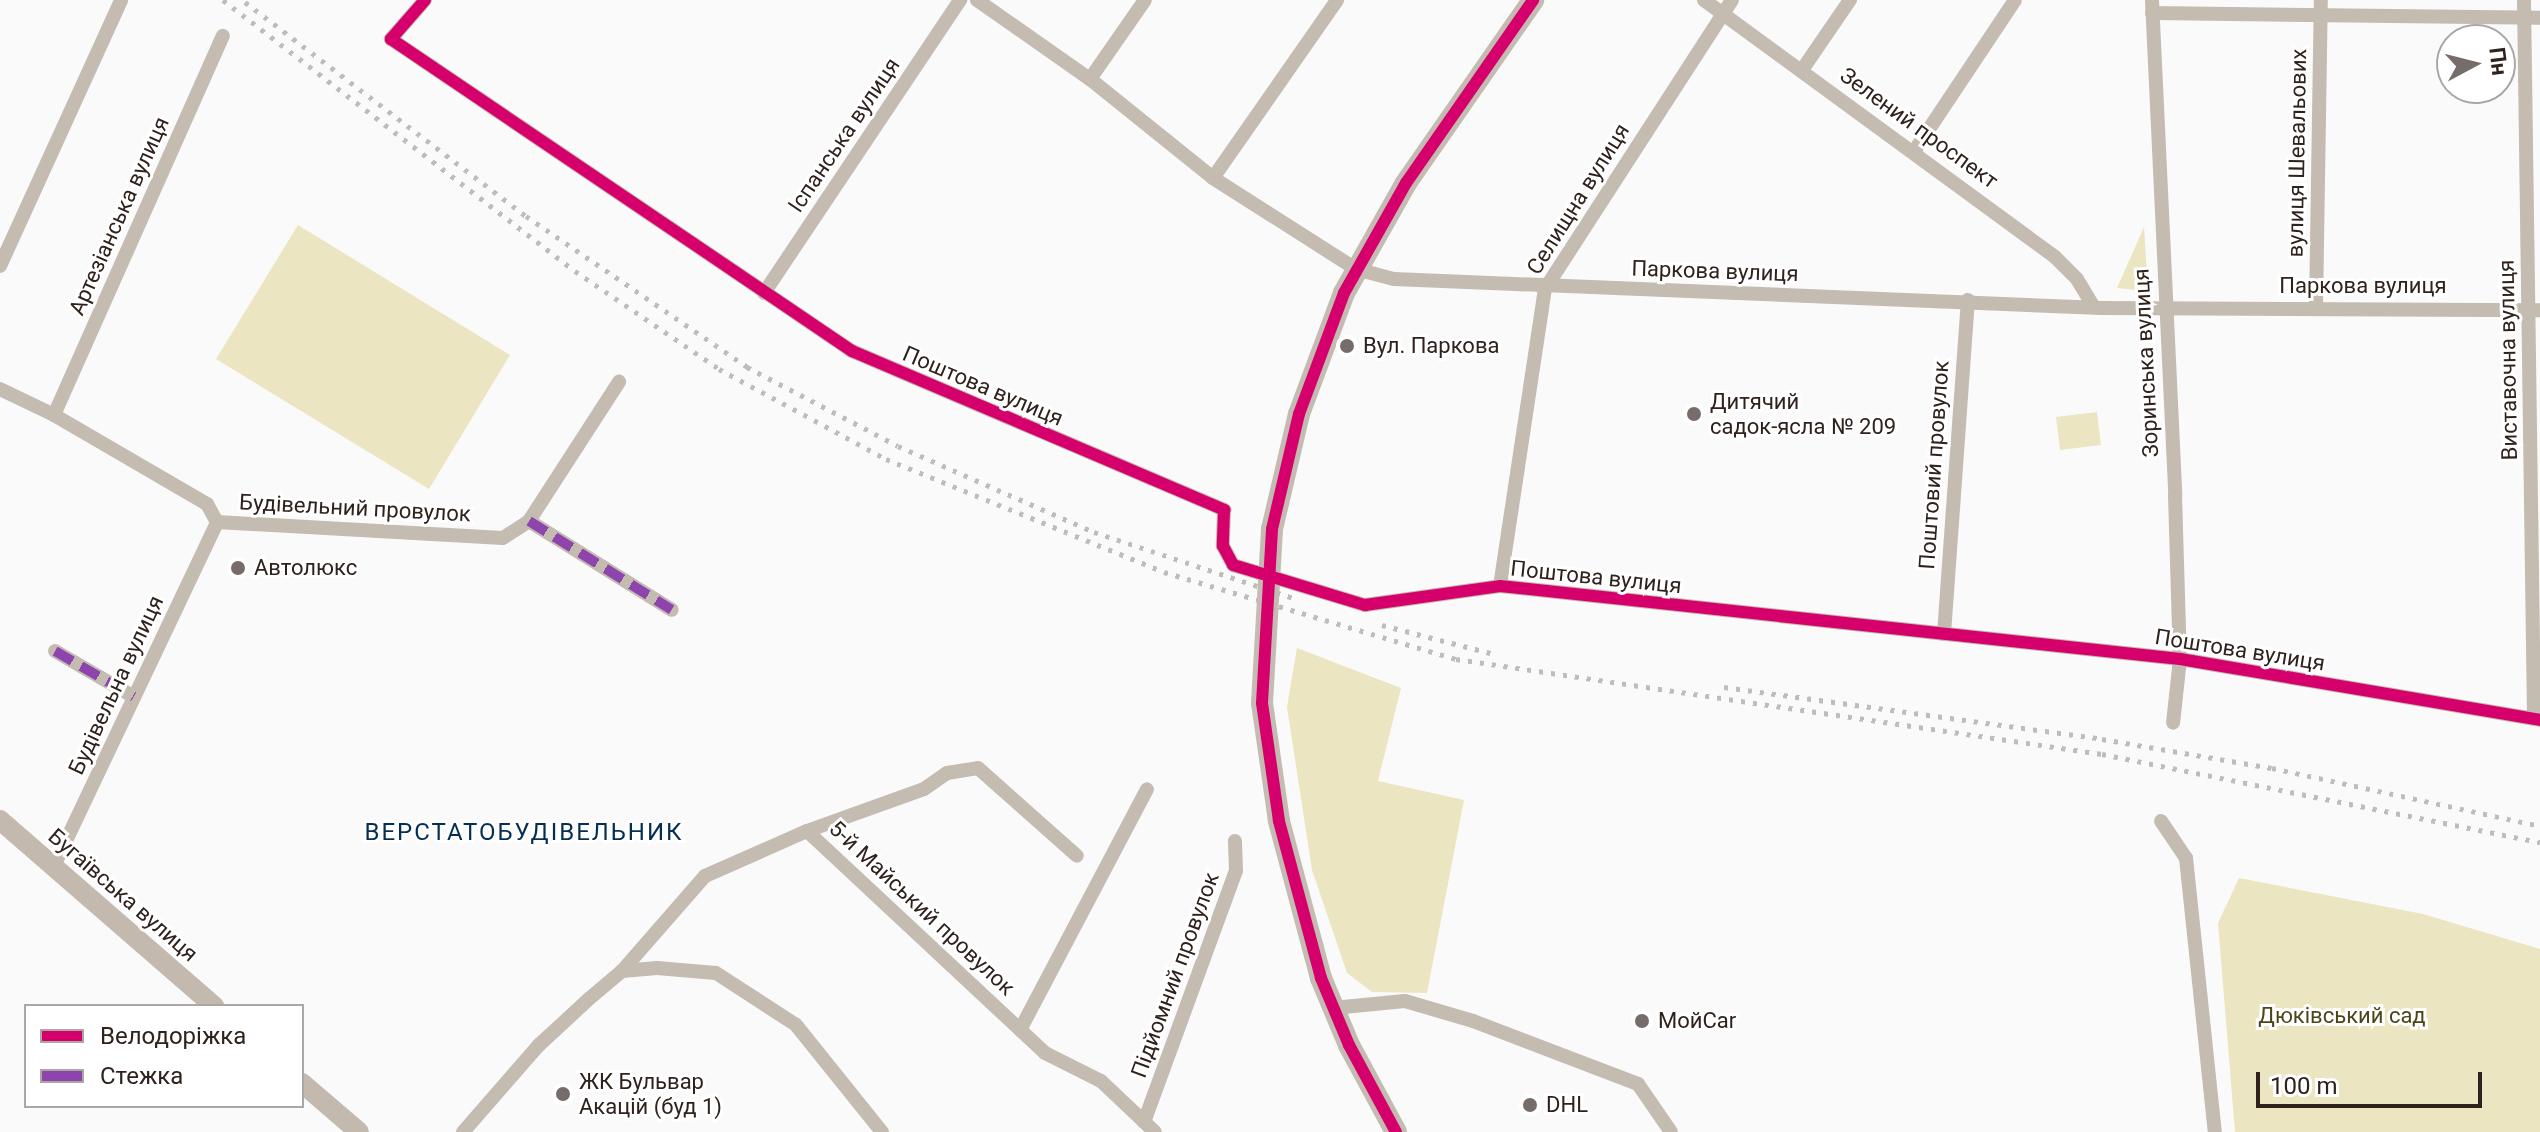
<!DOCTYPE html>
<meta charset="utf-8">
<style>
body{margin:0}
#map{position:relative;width:2540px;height:1132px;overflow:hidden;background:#fafafa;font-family:Roboto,sans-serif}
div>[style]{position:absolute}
.green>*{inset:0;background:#ebe5c1}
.street>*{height:14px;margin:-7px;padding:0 7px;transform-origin:7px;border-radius:7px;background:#c4bbb1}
.secondary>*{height:20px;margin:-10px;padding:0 10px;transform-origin:10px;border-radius:10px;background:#c3b9af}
.primary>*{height:22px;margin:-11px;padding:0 11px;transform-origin:11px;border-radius:11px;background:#c4bcb2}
.rail>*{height:5px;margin-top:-2.5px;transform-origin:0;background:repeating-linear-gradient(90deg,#c0bcb9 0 4px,transparent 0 12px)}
.quiet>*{height:10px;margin-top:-5px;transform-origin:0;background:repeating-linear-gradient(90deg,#8e44ad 0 20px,transparent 0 30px)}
.cycleway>*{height:12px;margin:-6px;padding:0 6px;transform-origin:6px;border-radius:6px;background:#d6006c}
.dots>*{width:22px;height:22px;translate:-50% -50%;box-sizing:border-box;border:4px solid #fff;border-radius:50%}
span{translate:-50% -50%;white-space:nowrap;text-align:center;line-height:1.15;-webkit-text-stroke:6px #fff;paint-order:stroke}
.street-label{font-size:22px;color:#2f211c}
.poi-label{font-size:22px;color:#2f211c}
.left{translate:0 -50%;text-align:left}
.park-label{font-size:22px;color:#4d451a}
.neighbourhood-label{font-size:24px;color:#042f54;letter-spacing:2px}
.legend{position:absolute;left:24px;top:1004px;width:280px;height:104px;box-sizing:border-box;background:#fff;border:2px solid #aca6a4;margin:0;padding:10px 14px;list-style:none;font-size:24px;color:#2f211c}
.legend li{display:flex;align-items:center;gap:16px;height:40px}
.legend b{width:40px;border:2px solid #aca6a4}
.north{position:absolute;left:2436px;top:24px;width:80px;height:80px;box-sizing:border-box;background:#fff;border:2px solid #aca6a4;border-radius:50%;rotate:83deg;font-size:22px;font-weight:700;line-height:32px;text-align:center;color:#2f211c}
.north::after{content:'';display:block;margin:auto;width:28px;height:36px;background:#766d6a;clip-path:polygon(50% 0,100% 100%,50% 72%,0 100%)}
.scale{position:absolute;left:2256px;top:1072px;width:226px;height:36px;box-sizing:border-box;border:4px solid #2f211c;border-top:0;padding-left:10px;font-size:24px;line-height:28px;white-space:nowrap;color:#2f211c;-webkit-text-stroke:6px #fff;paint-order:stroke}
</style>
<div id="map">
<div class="green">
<i style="clip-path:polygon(298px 225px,510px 355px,429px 489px,216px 359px)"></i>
<i style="clip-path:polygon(2144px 227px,2148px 291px,2117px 288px)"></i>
<i style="clip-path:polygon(2097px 412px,2101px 445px,2060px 450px,2056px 417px)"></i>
<i style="clip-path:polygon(1297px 648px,1401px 688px,1378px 781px,1464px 800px,1427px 993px,1372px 992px,1347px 973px,1312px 870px,1287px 707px)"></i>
<i style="clip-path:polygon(2239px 878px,2423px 914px,2540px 949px,2540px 1132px,2235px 1132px,2218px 923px)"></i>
</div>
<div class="street">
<i style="left:425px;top:0;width:52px;rotate:131.1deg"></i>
<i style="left:391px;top:39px;width:557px;rotate:34.09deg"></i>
<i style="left:852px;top:351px;width:405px;rotate:23.1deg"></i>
<i style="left:1224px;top:510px;width:36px;rotate:92deg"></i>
<i style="left:1223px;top:546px;width:21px;rotate:62deg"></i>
<i style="left:1233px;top:565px;width:138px;rotate:16.9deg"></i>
<i style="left:1365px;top:605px;width:136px;rotate:-8deg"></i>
<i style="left:1500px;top:586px;width:684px;rotate:6.13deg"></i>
<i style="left:2180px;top:659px;width:365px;rotate:9.6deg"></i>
<i style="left:977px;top:0;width:138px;rotate:35deg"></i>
<i style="left:1090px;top:79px;width:158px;rotate:38.8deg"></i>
<i style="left:1213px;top:178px;width:169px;rotate:32.5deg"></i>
<i style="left:1356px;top:269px;width:39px;rotate:15deg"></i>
<i style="left:1394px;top:279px;width:708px;rotate:2.35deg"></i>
<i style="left:2101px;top:308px;width:439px;rotate:0.3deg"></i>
<i style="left:1704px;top:0;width:435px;rotate:36.2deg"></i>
<i style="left:2055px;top:257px;width:31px;rotate:45deg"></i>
<i style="left:2077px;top:279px;width:33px;rotate:59deg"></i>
<i style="left:2152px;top:0;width:496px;rotate:87.3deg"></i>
<i style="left:2175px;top:495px;width:164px;rotate:88.3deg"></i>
<i style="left:2180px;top:659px;width:64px;rotate:96.2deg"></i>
<i style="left:2524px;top:0;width:719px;rotate:89.2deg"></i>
<i style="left:2152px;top:13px;width:388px;rotate:0.7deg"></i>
<i style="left:1802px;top:70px;width:85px;rotate:-55.6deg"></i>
<i style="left:1090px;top:79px;width:96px;rotate:-55.2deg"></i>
<i style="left:1915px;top:150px;width:180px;rotate:-56.3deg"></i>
<i style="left:1213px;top:178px;width:217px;rotate:-55.1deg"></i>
<i style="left:0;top:266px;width:292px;rotate:-65.5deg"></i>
<i style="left:764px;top:293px;width:353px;rotate:-56.2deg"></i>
<i style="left:2316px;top:307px;width:307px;rotate:-89.1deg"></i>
<i style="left:0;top:389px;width:60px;rotate:25.7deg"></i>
<i style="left:54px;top:415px;width:177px;rotate:30.2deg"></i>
<i style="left:207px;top:504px;width:21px;rotate:61deg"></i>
<i style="left:54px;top:415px;width:415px;rotate:-66deg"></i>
<i style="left:529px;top:521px;width:168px;rotate:31.9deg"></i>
<i style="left:217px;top:522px;width:286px;rotate:3.2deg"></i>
<i style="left:503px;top:538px;width:31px;rotate:-33deg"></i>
<i style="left:529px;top:521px;width:166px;rotate:-57.1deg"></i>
<i style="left:1500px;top:586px;width:300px;rotate:-81.4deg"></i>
<i style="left:1545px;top:289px;width:344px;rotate:-57.1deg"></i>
<i style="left:1944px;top:634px;width:335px;rotate:-85.9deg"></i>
<i style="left:55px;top:651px;width:91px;rotate:30.2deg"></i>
<i style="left:2161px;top:821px;width:45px;rotate:56deg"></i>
<i style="left:2186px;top:858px;width:276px;rotate:84deg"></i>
<i style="left:807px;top:831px;width:124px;rotate:-19.7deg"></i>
<i style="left:924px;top:789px;width:28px;rotate:-35deg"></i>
<i style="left:947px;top:773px;width:31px;rotate:-9deg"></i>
<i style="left:978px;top:768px;width:132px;rotate:41.6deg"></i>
<i style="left:54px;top:866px;width:381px;rotate:-64.6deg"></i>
<i style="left:622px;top:971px;width:126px;rotate:-48.9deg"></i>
<i style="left:705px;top:876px;width:111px;rotate:-23.8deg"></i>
<i style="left:807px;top:831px;width:325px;rotate:43deg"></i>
<i style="left:1045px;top:1053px;width:63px;rotate:26.6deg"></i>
<i style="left:1101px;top:1081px;width:74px;rotate:43.4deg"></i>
<i style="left:1333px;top:1008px;width:72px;rotate:-5.6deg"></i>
<i style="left:1405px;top:1001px;width:71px;rotate:16.4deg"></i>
<i style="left:1473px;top:1021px;width:177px;rotate:20.9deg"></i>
<i style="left:1638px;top:1084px;width:58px;rotate:55.5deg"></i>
<i style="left:1020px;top:1030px;width:272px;rotate:-62.2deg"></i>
<i style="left:1144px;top:1122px;width:267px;rotate:-69.9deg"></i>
<i style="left:1236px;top:871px;width:30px;rotate:-92deg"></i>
<i style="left:463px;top:1132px;width:116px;rotate:-48.9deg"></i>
<i style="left:539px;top:1045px;width:69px;rotate:-42.7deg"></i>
<i style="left:590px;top:998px;width:42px;rotate:-40.2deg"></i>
<i style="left:622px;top:971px;width:35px;rotate:-5deg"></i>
<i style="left:657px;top:968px;width:59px;rotate:4.8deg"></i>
<i style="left:716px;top:973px;width:95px;rotate:33deg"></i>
<i style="left:796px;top:1025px;width:137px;rotate:51.2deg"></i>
</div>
<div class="secondary">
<i style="left:0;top:820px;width:284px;rotate:41deg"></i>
<i style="left:302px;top:1083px;width:75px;rotate:40.7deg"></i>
</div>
<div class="primary">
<i style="left:1396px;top:1132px;width:99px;rotate:-118.4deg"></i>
<i style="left:1349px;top:1045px;width:73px;rotate:-112.7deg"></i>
<i style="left:1321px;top:978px;width:163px;rotate:-105deg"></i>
<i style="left:1279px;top:821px;width:119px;rotate:-98.2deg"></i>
<i style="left:1262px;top:703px;width:174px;rotate:-86.7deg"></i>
<i style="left:1272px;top:529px;width:118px;rotate:-76.8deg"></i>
<i style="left:1299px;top:414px;width:129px;rotate:-69.6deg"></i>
<i style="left:1344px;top:293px;width:126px;rotate:-60.6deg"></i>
<i style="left:1406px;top:183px;width:223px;rotate:-55.2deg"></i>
</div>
<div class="rail">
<i style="left:223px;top:0;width:444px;rotate:37.6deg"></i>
<i style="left:575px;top:271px;width:174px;rotate:34.2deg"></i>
<i style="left:719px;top:369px;width:190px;rotate:28.3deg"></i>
<i style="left:886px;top:459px;width:300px;rotate:22.1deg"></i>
<i style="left:1164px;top:572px;width:305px;rotate:16.6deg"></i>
<i style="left:1456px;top:659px;width:653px;rotate:8.37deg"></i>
<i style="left:2102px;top:754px;width:447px;rotate:11.4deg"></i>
<i style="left:245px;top:2px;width:353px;rotate:37.3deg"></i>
<i style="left:526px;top:216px;width:268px;rotate:34.3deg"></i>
<i style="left:747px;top:367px;width:170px;rotate:27.6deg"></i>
<i style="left:898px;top:446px;width:214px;rotate:23.7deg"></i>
<i style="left:1094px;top:532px;width:211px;rotate:18.3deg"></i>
<i style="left:1382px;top:625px;width:112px;rotate:14.5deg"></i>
<i style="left:1724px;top:687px;width:382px;rotate:7.8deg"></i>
<i style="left:2102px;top:739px;width:172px;rotate:9.7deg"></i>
<i style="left:2272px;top:768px;width:274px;rotate:12.2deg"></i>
</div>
<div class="quiet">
<i style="left:529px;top:521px;width:168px;rotate:31.9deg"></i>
<i style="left:55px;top:651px;width:91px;rotate:30.2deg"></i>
</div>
<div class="cycleway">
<i style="left:425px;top:0;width:52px;rotate:131.1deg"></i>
<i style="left:391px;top:39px;width:557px;rotate:34.09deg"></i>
<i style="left:852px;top:351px;width:405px;rotate:23.1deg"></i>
<i style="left:1224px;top:510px;width:36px;rotate:92deg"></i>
<i style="left:1223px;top:546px;width:21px;rotate:62deg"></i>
<i style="left:1233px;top:565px;width:138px;rotate:16.9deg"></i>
<i style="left:1365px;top:605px;width:136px;rotate:-8deg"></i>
<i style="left:1500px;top:586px;width:684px;rotate:6.13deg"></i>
<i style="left:2180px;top:659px;width:365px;rotate:9.6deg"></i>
<i style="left:1396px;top:1132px;width:99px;rotate:-118.4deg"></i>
<i style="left:1349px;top:1045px;width:73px;rotate:-112.7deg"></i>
<i style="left:1321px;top:978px;width:163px;rotate:-105deg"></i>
<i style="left:1279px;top:821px;width:119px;rotate:-98.2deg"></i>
<i style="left:1262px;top:703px;width:174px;rotate:-86.7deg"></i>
<i style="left:1272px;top:529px;width:118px;rotate:-76.8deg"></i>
<i style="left:1299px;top:414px;width:129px;rotate:-69.6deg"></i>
<i style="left:1344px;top:293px;width:126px;rotate:-60.6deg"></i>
<i style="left:1406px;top:183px;width:223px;rotate:-55.2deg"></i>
</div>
<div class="dots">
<i style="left:1347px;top:346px;background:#766d6a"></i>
<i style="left:1694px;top:414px;background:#766d6a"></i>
<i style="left:238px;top:568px;background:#766d6a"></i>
<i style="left:1642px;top:1021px;background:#766d6a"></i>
<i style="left:563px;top:1094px;background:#766d6a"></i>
<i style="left:1530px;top:1105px;background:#766d6a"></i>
</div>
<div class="street-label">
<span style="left:1919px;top:128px;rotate:36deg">Зелений проспект</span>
<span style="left:844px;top:135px;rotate:-56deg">Іспанська вулиця</span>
<span style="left:2297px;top:153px;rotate:-89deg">вулиця Шевальових</span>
<span style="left:1578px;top:199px;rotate:-58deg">Селищна вулиця</span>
<span style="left:119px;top:216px;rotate:-66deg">Артезіанська вулиця</span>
<span style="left:1715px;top:271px;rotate:2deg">Паркова вулиця</span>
<span style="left:2363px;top:286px">Паркова вулиця</span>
<span style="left:2508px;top:360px;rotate:-91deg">Виставочна вулиця</span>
<span style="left:2146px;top:363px;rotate:-93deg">Зоринська вулиця</span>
<span style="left:983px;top:386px;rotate:23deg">Поштова вулиця</span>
<span style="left:1934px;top:465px;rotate:-86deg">Поштовий провулок</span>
<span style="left:355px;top:508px;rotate:3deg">Будівельний провулок</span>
<span style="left:1596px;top:577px;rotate:6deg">Поштова вулиця</span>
<span style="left:2240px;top:650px;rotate:9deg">Поштова вулиця</span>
<span style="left:116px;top:685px;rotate:-65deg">Будівельна вулиця</span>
<span style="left:123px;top:895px;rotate:41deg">Бугаївська вулиця</span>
<span style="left:922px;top:908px;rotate:43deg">5-й Майський провулок</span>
<span style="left:1175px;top:975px;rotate:-70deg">Підйомний провулок</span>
</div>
<div class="poi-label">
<span class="left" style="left:1363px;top:346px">Вул. Паркова</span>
<span class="left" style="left:1710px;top:414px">Дитячий<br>садок-ясла № 209</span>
<span class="left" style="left:254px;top:568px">Автолюкс</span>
<span class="left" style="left:1658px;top:1021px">МойCar</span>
<span class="left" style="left:579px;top:1094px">ЖК Бульвар<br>Акацій (буд 1)</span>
<span class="left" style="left:1546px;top:1105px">DHL</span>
</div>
<div class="park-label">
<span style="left:2342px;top:1016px">Дюківський сад</span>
</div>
<div class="neighbourhood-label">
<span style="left:524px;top:833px">ВЕРСТАТОБУДІВЕЛЬНИК</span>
</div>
<ul class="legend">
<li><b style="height:10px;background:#d6006c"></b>Велодоріжка</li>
<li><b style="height:10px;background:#8e44ad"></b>Стежка</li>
</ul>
<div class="north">Пн</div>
<div class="scale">100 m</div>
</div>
